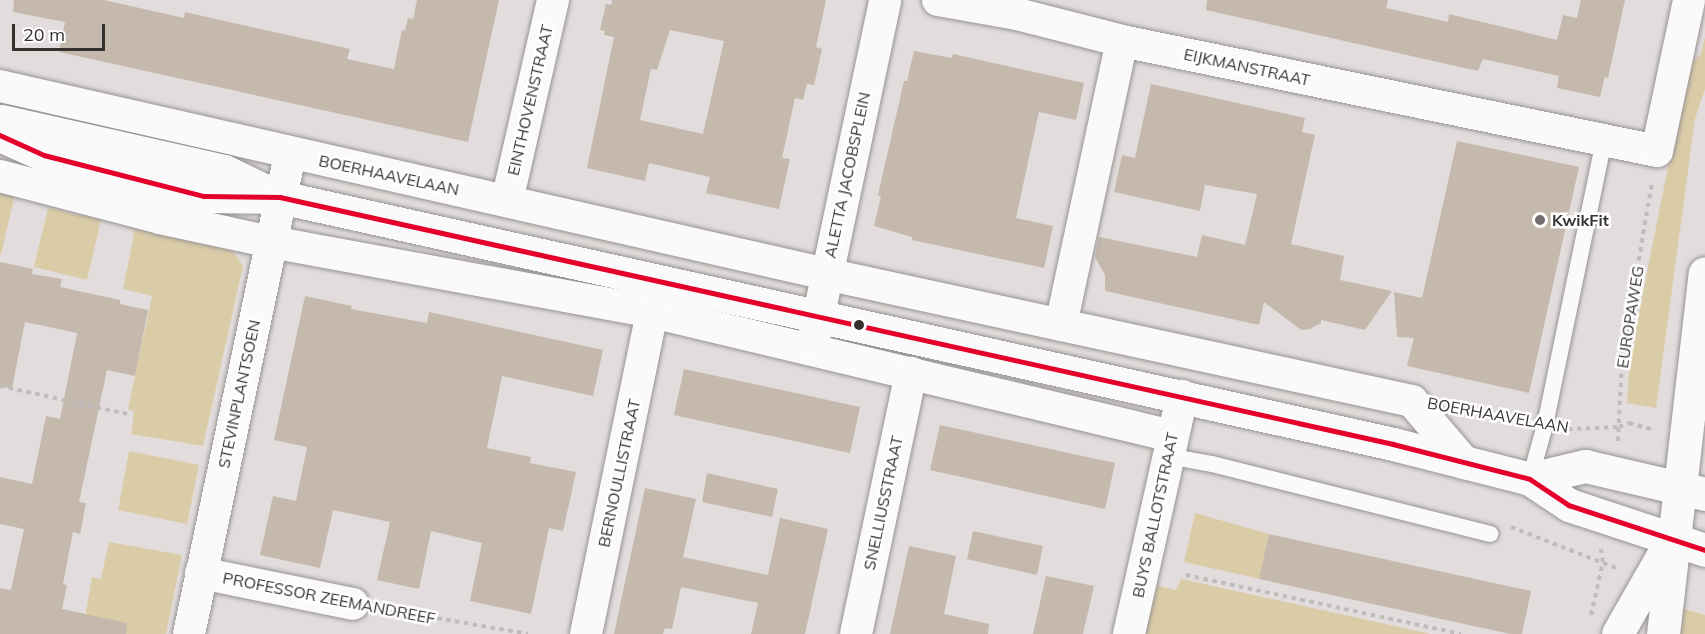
<!DOCTYPE html>
<style>
body{margin:0}
#map{position:relative;width:1705px;height:634px;overflow:hidden;background:#e2dddc;font-family:Mulish,sans-serif}
div>[style]{position:absolute}
.green>*{inset:0;background:#dbcca8}
.building>*{inset:0;background:#c5b8ac}
.path>*{height:4px;margin-top:-2px;transform-origin:0;background:repeating-linear-gradient(90deg,#bebdbc 0 4.5px,transparent 0 9px)}
.roads{filter:drop-shadow(0 0 2px #979392) drop-shadow(0 0 2px #979392)}
.service>*{height:16px;margin:-8px;padding:0 8px;transform-origin:8px;border-radius:8px;background:#fbfafa}
.minor>*{height:32px;margin:-16px;padding:0 16px;transform-origin:16px;border-radius:16px;background:#fbfafa}
.secondary>*{height:33px;margin:-16.5px;padding:0 16.5px;transform-origin:16.5px;border-radius:16.5px;background:#fbfafa}
.primary>*{height:33px;margin:-16.5px;padding:0 16.5px;transform-origin:16.5px;border-radius:16.5px;background:#fbfafa}
.bus-1>*{height:4.5px;margin:-2.25px;padding:0 2.25px;transform-origin:2.25px;border-radius:2.25px;background:#e4002b}
.dots>*{width:16px;height:16px;translate:-50% -50%;box-sizing:border-box;border:3px solid #fff;border-radius:50%}
span{translate:-50% -50%;white-space:nowrap;text-align:center;line-height:1.15;-webkit-text-stroke:5px #fff;paint-order:stroke}
.street-label{font-size:16px;color:#35312f}
.poi-label{font-size:16px;color:#35312f;font-weight:700}
.left{translate:0 -50%;text-align:left}
.scale{position:absolute;left:12px;top:24px;width:93px;height:27px;box-sizing:border-box;border:3px solid #35312f;border-top:0;padding-left:8px;font-size:18px;line-height:21px;white-space:nowrap;color:#35312f;-webkit-text-stroke:4px #fff;paint-order:stroke}
</style>
<div id="map">
<div class="green">
<i style="clip-path:polygon(1705px 37px,1705px 89px,1695px 119px,1656px 408px,1627px 403px,1630px 358px,1669px 162px,1662px 150px,1687px 67px,1701px 54px)"></i>
<i style="clip-path:polygon(0 191px,15px 195px,1px 254px,0 254px)"></i>
<i style="clip-path:polygon(48px 208px,101px 220px,87px 280px,34px 267px)"></i>
<i style="clip-path:polygon(135px 229px,228px 250px,234px 253px,243px 266px,203px 446px,131px 434px,134px 411px,128px 409px,152px 296px,123px 289px)"></i>
<i style="clip-path:polygon(129px 451px,199px 465px,187px 524px,118px 510px)"></i>
<i style="clip-path:polygon(1195px 513px,1269px 534px,1260px 579px,1184px 562px)"></i>
<i style="clip-path:polygon(109px 542px,182px 555px,166px 634px,82px 634px,92px 577px,101px 579px)"></i>
<i style="clip-path:polygon(1181px 579px,1431px 634px,1145px 634px,1155px 585px,1176px 590px)"></i>
<i style="clip-path:polygon(1677px 607px,1705px 615px,1705px 634px,1674px 634px)"></i>
</div>
<div class="building">
<i style="clip-path:polygon(14px 0,104px 0,184px 18px,185px 12px,350px 49px,347px 59px,394px 69px,402px 30px,405px 31px,408px 18px,413px 19px,417px 0,499px 0,468px 142px,59px 52px,65px 22px,13px 12px)"></i>
<i style="clip-path:polygon(evenodd,612px 0,826px 0,816px 47px,822px 49px,814px 85px,807px 84px,803px 100px,795px 98px,782px 158px,790px 159px,779px 209px,706px 193px,710px 177px,649px 163px,645px 181px,587px 168px,614px 37px,604px 35px,605px 31px,600px 30px,606px 4px,611px 5px,612px 0,670px 30px,724px 41px,703px 134px,640px 120px,651px 69px,657px 70px,670px 30px)"></i>
<i style="clip-path:polygon(1207px 0,1388px 0,1386px 8px,1448px 22px,1449px 14px,1557px 40px,1563px 15px,1577px 18px,1581px 0,1625px 0,1608px 78px,1605px 77px,1600px 97px,1557px 88px,1559px 76px,1483px 59px,1478px 71px,1206px 10px)"></i>
<i style="clip-path:polygon(914px 51px,952px 58px,953px 54px,1084px 83px,1076px 120px,1039px 112px,1028px 162px,1016px 218px,1053px 226px,1044px 268px,912px 240px,912px 237px,874px 226px,881px 196px,878px 195px,904px 81px,907px 81px)"></i>
<i style="clip-path:polygon(1151px 84px,1305px 118px,1302px 132px,1315px 135px,1291px 244px,1344px 256px,1340px 280px,1392px 291px,1365px 330px,1321px 320px,1321px 323px,1310px 329px,1301px 330px,1264px 302px,1259px 325px,1105px 291px,1105px 275px,1095px 257px,1099px 237px,1197px 257px,1202px 235px,1245px 245px,1257px 194px,1205px 185px,1200px 211px,1114px 192px,1122px 155px,1135px 158px)"></i>
<i style="clip-path:polygon(1457px 141px,1579px 167px,1529px 393px,1407px 366px,1414px 338px,1397px 337px,1394px 292px,1422px 298px)"></i>
<i style="clip-path:polygon(0 262px,33px 269px,32px 274px,62px 279px,60px 287px,120px 300px,120px 304px,148px 310px,135px 376px,107px 370px,79px 502px,86px 503px,80px 534px,73px 532px,63px 584px,67px 585px,62px 609px,127px 623px,126px 634px,0 634px,0 588px,11px 590px,24px 529px,0 524px,0 477px,32px 484px,46px 416px,60px 419px,77px 333px,25px 322px,12px 388px,0 387px)"></i>
<i style="clip-path:polygon(305px 296px,352px 306px,351px 309px,427px 323px,429px 312px,603px 350px,593px 396px,502px 376px,487px 448px,531px 457px,530px 463px,576px 472px,563px 531px,549px 528px,531px 614px,470px 601px,482px 543px,431px 531px,419px 589px,377px 580px,390px 522px,333px 510px,320px 568px,260px 555px,273px 496px,296px 501px,307px 447px,274px 440px)"></i>
<i style="clip-path:polygon(684px 369px,860px 407px,850px 453px,674px 415px)"></i>
<i style="clip-path:polygon(940px 425px,1115px 463px,1105px 509px,930px 470px)"></i>
<i style="clip-path:polygon(707px 473px,778px 489px,772px 517px,702px 502px)"></i>
<i style="clip-path:polygon(645px 488px,696px 499px,683px 557px,768px 575px,780px 518px,828px 529px,805px 634px,751px 634px,758px 603px,681px 587px,672px 629px,665px 628px,663px 634px,614px 634px)"></i>
<i style="clip-path:polygon(973px 531px,1043px 546px,1037px 575px,967px 559px)"></i>
<i style="clip-path:polygon(1269px 534px,1531px 591px,1522px 634px,1510px 634px,1259px 579px)"></i>
<i style="clip-path:polygon(909px 546px,956px 556px,944px 614px,989px 624px,988px 634px,890px 634px)"></i>
<i style="clip-path:polygon(1046px 576px,1094px 586px,1083px 634px,1033px 634px)"></i>
</div>
<div class="path">
<i style="left:0;top:386px;width:130px;rotate:12.4deg"></i>
<i style="left:1462px;top:410px;width:61px;rotate:10.4deg"></i>
<i style="left:1568px;top:429px;width:51px;rotate:-2.2deg"></i>
<i style="left:1619px;top:427px;width:11px;rotate:-22deg"></i>
<i style="left:1629px;top:423px;width:27px;rotate:15deg"></i>
<i style="left:1618px;top:441px;width:83px;rotate:-87.2deg"></i>
<i style="left:1622px;top:358px;width:179px;rotate:-80.3deg"></i>
<i style="left:1511px;top:527px;width:116px;rotate:21.3deg"></i>
<i style="left:1186px;top:575px;width:281px;rotate:12.1deg"></i>
<i style="left:384px;top:609px;width:146px;rotate:9.8deg"></i>
<i style="left:1591px;top:615px;width:54px;rotate:-77.2deg"></i>
<i style="left:1603px;top:562px;width:13px;rotate:-99deg"></i>
</div>
<div class="roads">
<div class="service">
<i style="left:1168px;top:456px;width:45px;rotate:10.3deg"></i>
<i style="left:1212px;top:464px;width:287px;rotate:14.1deg"></i>
<i style="left:1530px;top:479px;width:56px;rotate:-74.5deg"></i>
<i style="left:1545px;top:425px;width:290px;rotate:-78.3deg"></i>
</div>
<div class="minor">
<i style="left:938px;top:0;width:80px;rotate:10deg"></i>
<i style="left:1017px;top:14px;width:108px;rotate:14.4deg"></i>
<i style="left:0;top:86px;width:847px;rotate:12.82deg"></i>
<i style="left:826px;top:274px;width:600px;rotate:12.23deg"></i>
<i style="left:1412px;top:401px;width:82px;rotate:49.5deg"></i>
<i style="left:0;top:176px;width:165px;rotate:14.7deg"></i>
<i style="left:160px;top:218px;width:114px;rotate:12.2deg"></i>
<i style="left:271px;top:242px;width:387px;rotate:10.4deg"></i>
<i style="left:652px;top:312px;width:535px;rotate:13.41deg"></i>
<i style="left:507px;top:201px;width:206px;rotate:-77.1deg"></i>
<i style="left:1061px;top:325px;width:290px;rotate:-77.9deg"></i>
<i style="left:1122px;top:41px;width:546px;rotate:11.62deg"></i>
<i style="left:1657px;top:151px;width:154px;rotate:-78deg"></i>
<i style="left:813px;top:343px;width:350px;rotate:-78.1deg"></i>
<i style="left:201px;top:573px;width:155px;rotate:11.5deg"></i>
<i style="left:189px;top:634px;width:491px;rotate:-78.1deg"></i>
<i style="left:586px;top:634px;width:329px;rotate:-78.4deg"></i>
<i style="left:856px;top:634px;width:267px;rotate:-78.1deg"></i>
<i style="left:1129px;top:634px;width:244px;rotate:-77.4deg"></i>
<i style="left:1618px;top:634px;width:111px;rotate:-60.2deg"></i>
</div>
<div class="secondary">
<i style="left:2px;top:121px;width:228px;rotate:12.7deg"></i>
<i style="left:224px;top:171px;width:51px;rotate:25.6deg"></i>
<i style="left:0;top:135px;width:48px;rotate:24.4deg"></i>
<i style="left:44px;top:155px;width:165px;rotate:14.4deg"></i>
<i style="left:204px;top:196px;width:76px;rotate:0.8deg"></i>
<i style="left:280px;top:197px;width:1140px;rotate:12.51deg"></i>
<i style="left:1393px;top:444px;width:141px;rotate:14.3deg"></i>
<i style="left:1530px;top:479px;width:47px;rotate:33.7deg"></i>
<i style="left:1569px;top:505px;width:143px;rotate:18.3deg"></i>
<i style="left:1530px;top:479px;width:57px;rotate:-13.3deg"></i>
<i style="left:1585px;top:466px;width:123px;rotate:13.1deg"></i>
</div>
<div class="primary">
<i style="left:1663px;top:634px;width:363px;rotate:-83.4deg"></i>
</div>
</div>
<div class="bus-1">
<i style="left:0;top:135px;width:48px;rotate:24.4deg"></i>
<i style="left:44px;top:155px;width:165px;rotate:14.4deg"></i>
<i style="left:204px;top:196px;width:76px;rotate:0.8deg"></i>
<i style="left:280px;top:197px;width:1140px;rotate:12.51deg"></i>
<i style="left:1393px;top:444px;width:141px;rotate:14.3deg"></i>
<i style="left:1530px;top:479px;width:47px;rotate:33.7deg"></i>
<i style="left:1569px;top:505px;width:143px;rotate:18.3deg"></i>
</div>
<div class="dots">
<i style="left:1540px;top:220px;background:#726d6c"></i>
<i style="left:859px;top:325px;background:#35312f"></i>
</div>
<div class="street-label">
<span style="left:1247px;top:67px;rotate:12deg">EIJKMANSTRAAT</span>
<span style="left:530px;top:100px;rotate:-77deg">EINTHOVENSTRAAT</span>
<span style="left:389px;top:175px;rotate:12deg">BOERHAAVELAAN</span>
<span style="left:847px;top:175px;rotate:-78deg">ALETTA JACOBSPLEIN</span>
<span style="left:1630px;top:317px;rotate:-81deg">EUROPAWEG</span>
<span style="left:239px;top:394px;rotate:-78deg">STEVINPLANTSOEN</span>
<span style="left:1498px;top:415px;rotate:10deg">BOERHAAVELAAN</span>
<span style="left:619px;top:473px;rotate:-78deg">BERNOULLISTRAAT</span>
<span style="left:883px;top:503px;rotate:-78deg">SNELLIUSSTRAAT</span>
<span style="left:1155px;top:515px;rotate:-78deg">BUYS BALLOTSTRAAT</span>
<span style="left:329px;top:598px;rotate:11deg">PROFESSOR ZEEMANDREEF</span>
</div>
<div class="poi-label">
<span class="left" style="left:1552px;top:220px">KwikFit</span>
</div>
<div class="scale">20 m</div>
</div>
